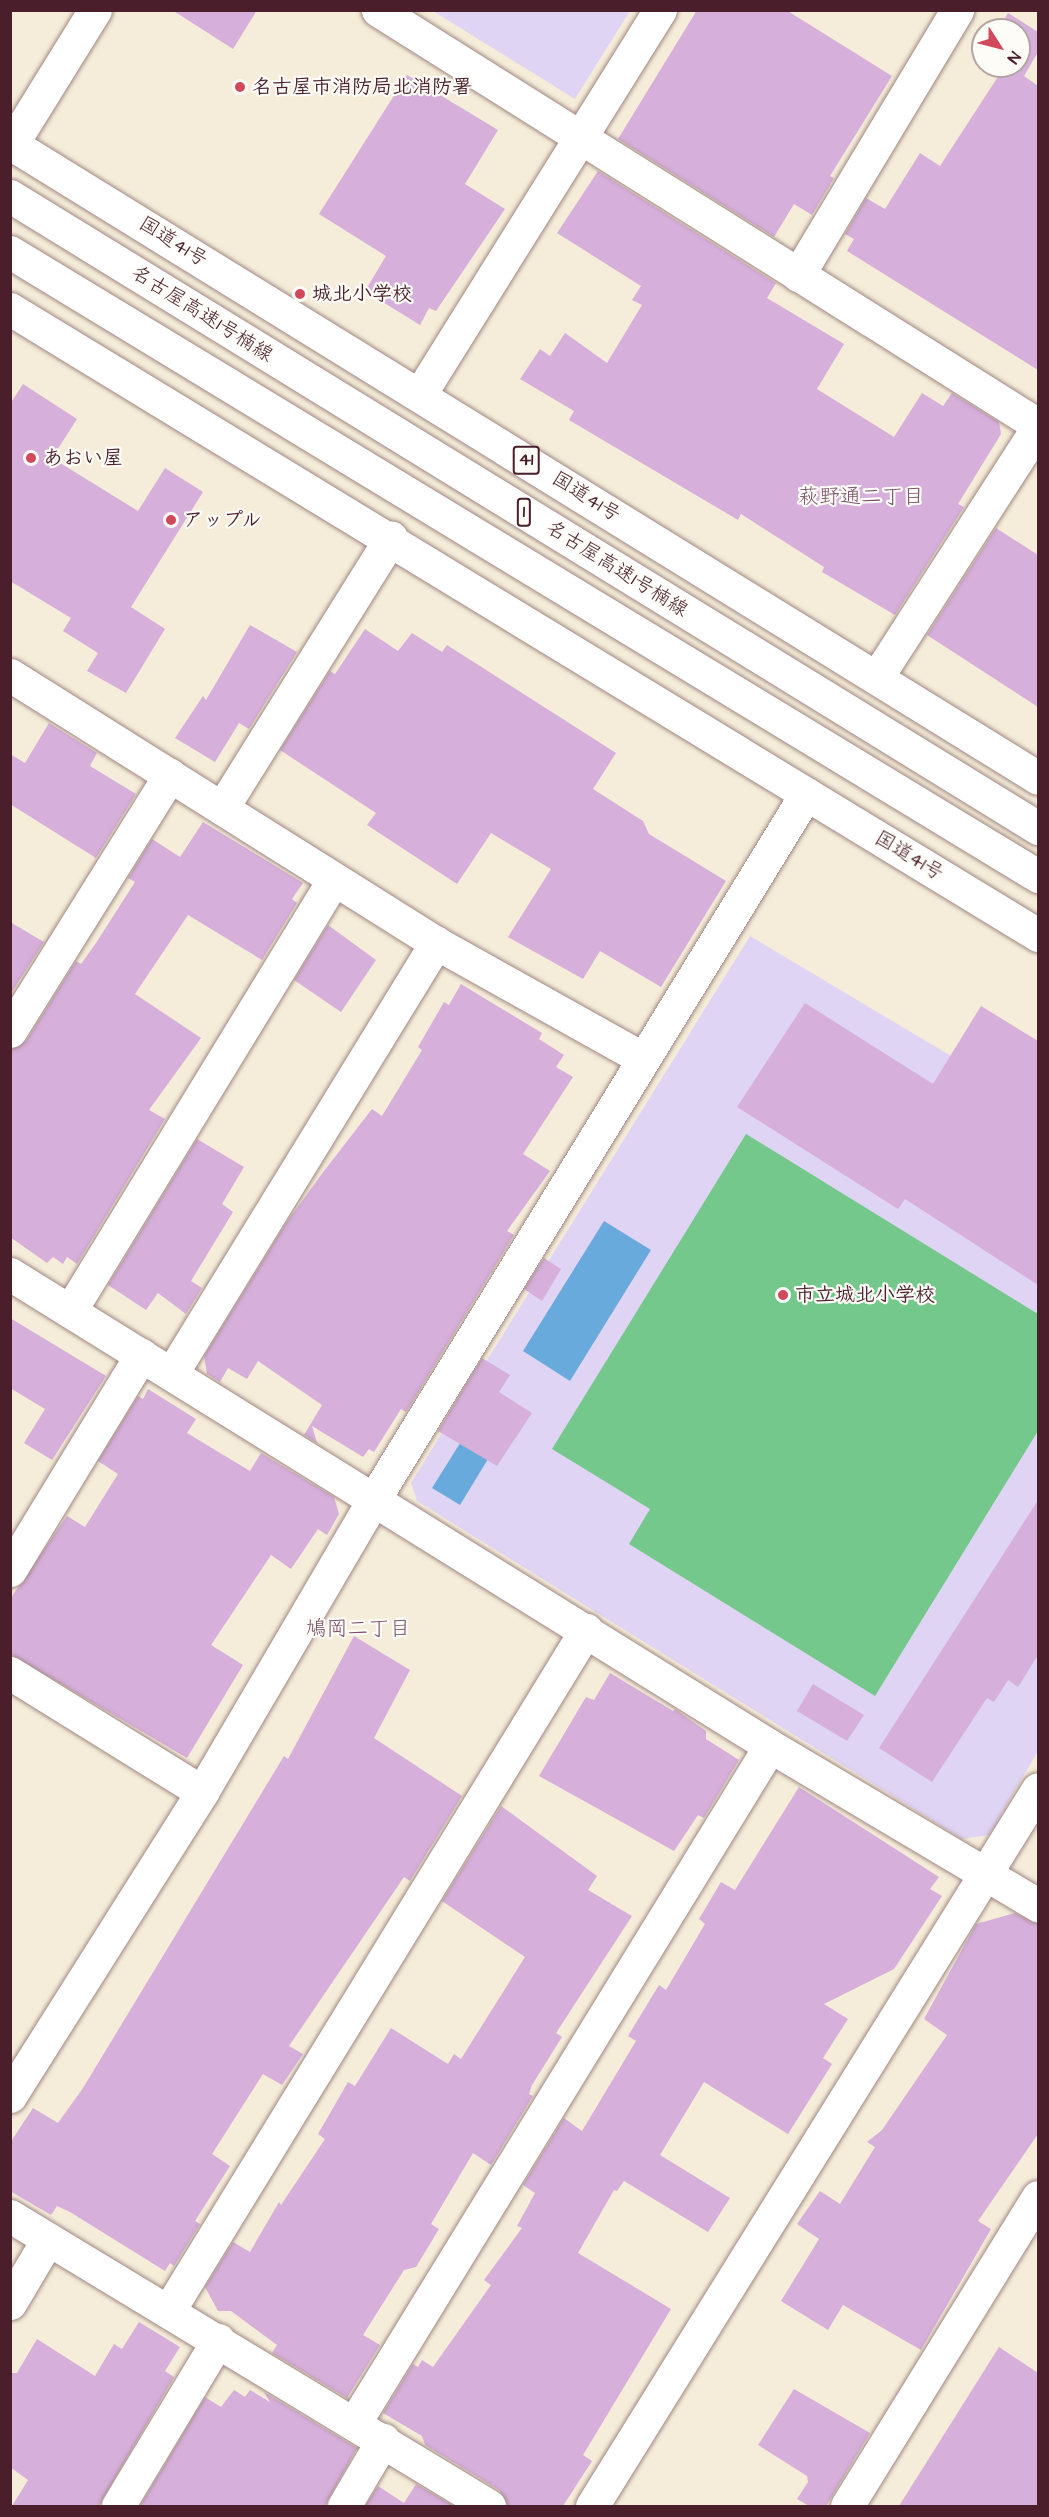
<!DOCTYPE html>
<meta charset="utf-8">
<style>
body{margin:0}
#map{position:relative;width:1049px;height:2517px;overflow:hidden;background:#f5edd9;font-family:"Architects Daughter","Klee One",sans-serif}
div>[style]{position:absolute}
.built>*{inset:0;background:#e0d4f4}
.green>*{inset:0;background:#75c88b}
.water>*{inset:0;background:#69aadc}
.building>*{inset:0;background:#d6afdb}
.roads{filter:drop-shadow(0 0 2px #a08682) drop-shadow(0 0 2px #a08682)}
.street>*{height:33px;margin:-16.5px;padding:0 16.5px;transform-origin:16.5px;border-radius:16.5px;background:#fff}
.secondary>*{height:33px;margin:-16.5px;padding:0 16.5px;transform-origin:16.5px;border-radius:16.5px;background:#fff}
.highway>*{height:33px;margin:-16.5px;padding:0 16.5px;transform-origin:16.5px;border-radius:16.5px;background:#fff}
.dots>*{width:16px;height:16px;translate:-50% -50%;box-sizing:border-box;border:3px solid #fdfcf7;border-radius:50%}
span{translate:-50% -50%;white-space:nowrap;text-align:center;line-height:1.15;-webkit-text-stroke:4.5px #fdfcf7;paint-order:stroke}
.shield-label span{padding:2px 4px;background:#fdfcf7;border:2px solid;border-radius:4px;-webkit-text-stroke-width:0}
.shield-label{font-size:18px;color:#4a1f2b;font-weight:700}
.poi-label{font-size:20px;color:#4a1f2b;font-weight:700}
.left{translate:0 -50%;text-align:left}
.street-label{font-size:20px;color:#4a1f2b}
.neighbourhood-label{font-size:21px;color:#7b5169}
.frame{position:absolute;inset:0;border:12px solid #4a1f2b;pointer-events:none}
.north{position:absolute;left:971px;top:18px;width:60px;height:60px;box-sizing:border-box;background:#fdfcf7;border:2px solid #b5a4a5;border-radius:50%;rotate:126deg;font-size:16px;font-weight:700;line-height:24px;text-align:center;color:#4a1f2b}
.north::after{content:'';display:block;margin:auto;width:21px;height:27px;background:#d1495b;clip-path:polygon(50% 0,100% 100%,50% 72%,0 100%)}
</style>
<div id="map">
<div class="built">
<i style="clip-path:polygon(433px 11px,630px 11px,575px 99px)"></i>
<i style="clip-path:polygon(750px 936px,1038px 1108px,1038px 1751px,989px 1835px,962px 1839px,417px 1501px,411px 1483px)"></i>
</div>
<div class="green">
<i style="clip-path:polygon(746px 1134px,1038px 1314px,1038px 1431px,875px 1696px,629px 1544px,650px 1509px,552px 1449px)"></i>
</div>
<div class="water">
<i style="clip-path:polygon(604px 1221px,651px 1250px,570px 1381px,523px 1351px)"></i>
<i style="clip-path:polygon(472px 1424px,499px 1441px,460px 1505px,432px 1488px)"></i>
</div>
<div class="building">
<i style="clip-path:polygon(172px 10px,257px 10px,233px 49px)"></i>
<i style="clip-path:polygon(697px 10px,786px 10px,892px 76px,830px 176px,834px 178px,812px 215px,794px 204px,774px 237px,618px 139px)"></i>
<i style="clip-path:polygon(1008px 13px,1038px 32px,1038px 52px,1024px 76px,1038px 86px,1038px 370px,847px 251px,854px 239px,845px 234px,866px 198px,885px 209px,920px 153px,940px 166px,999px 75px,985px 66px,1019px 66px,1019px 30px,998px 30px)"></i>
<i style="clip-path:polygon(407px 75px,498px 130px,465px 184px,505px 209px,436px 311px,429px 308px,420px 325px,365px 291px,386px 256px,319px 214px)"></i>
<i style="clip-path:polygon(598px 171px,776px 283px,767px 298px,844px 344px,817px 389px,894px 437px,922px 393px,943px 406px,952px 393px,999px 422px,1001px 434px,958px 504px,964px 507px,895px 615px,822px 572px,824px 567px,741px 514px,738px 520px,569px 420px,574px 411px,520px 379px,540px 349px,550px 356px,565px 333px,607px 363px,642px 305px,632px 300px,641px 286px,557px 233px)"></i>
<i style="clip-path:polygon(23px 384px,77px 419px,52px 458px,138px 511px,165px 468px,203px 492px,131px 607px,165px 629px,126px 693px,87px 671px,98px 653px,63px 631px,71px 618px,10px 581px,10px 404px)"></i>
<i style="clip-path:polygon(996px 528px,1038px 555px,1038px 707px,927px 635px)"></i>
<i style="clip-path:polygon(250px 625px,297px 652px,249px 729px,239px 723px,215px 762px,175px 738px,203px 696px,206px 700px)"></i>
<i style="clip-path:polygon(365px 629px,398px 651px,412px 633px,442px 652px,447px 645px,616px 753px,593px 789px,643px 821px,649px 834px,726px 881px,661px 987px,600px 951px,583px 979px,508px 937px,551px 869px,491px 833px,457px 884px,367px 825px,376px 813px,280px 750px,330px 671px,335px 674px)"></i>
<i style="clip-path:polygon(49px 723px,97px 753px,90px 766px,136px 794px,96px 858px,10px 804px,10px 754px,25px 763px)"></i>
<i style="clip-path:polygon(203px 822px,303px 883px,292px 899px,297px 903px,262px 960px,188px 915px,135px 994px,201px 1038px,149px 1110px,165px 1119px,77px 1264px,67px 1257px,63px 1264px,53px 1257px,47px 1263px,10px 1237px,10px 1050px,26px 1041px,76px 961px,81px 964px,96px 943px,135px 882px,128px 878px,152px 839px,180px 857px)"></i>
<i style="clip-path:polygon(10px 922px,44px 942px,10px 995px)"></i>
<i style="clip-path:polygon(328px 925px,376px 960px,341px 1012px,294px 980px)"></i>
<i style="clip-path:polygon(461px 984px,542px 1033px,539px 1039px,564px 1055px,556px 1067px,573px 1077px,523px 1154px,550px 1171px,507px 1231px,514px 1235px,406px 1412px,401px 1409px,374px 1452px,369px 1449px,363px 1457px,312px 1426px,317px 1443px,304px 1435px,322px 1405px,258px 1361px,247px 1379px,228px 1368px,220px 1382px,207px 1374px,204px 1356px,286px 1223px,324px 1171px,372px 1109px,382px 1116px,422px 1050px,418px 1047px,444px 1002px,449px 1005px)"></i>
<i style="clip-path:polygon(805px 1003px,933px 1084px,981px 1006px,1038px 1041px,1038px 1285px,905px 1199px,898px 1209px,737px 1107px)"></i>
<i style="clip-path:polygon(197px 1139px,244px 1167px,222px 1204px,233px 1212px,191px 1281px,202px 1288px,186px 1314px,158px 1293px,146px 1310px,108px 1285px)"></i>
<i style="clip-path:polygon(544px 1258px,561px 1269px,542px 1301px,524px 1289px)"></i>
<i style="clip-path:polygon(10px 1318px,106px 1376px,52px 1460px,24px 1443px,45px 1409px,10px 1388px)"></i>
<i style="clip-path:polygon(482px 1358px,510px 1375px,499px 1392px,532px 1413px,497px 1466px,438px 1431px)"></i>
<i style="clip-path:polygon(148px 1389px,196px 1419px,187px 1433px,250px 1471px,261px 1453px,334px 1497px,339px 1514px,327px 1535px,318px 1529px,291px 1569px,271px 1555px,211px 1645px,243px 1665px,187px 1758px,10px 1654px,10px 1599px,67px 1516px,85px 1527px,118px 1474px,98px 1461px,138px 1396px,143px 1399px)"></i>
<i style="clip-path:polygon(1038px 1500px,1038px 1655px,1018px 1687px,1008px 1680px,994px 1702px,987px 1698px,932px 1782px,879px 1748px)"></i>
<i style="clip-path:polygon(354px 1636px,410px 1670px,374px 1738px,462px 1796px,410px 1881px,404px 1877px,289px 2046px,303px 2054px,282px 2085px,263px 2074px,212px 2154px,230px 2166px,195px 2221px,200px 2224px,174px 2266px,170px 2263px,165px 2271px,70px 2212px,57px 2206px,51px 2215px,10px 2191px,10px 2143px,33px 2108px,58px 2123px,83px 2088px,284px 1756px,288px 1759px)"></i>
<i style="clip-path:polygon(610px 1673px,673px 1711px,675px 1709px,706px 1731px,706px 1739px,739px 1760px,704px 1818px,698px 1815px,674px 1851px,539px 1776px,586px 1697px,594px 1700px)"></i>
<i style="clip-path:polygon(813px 1684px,864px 1715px,847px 1741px,797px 1711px)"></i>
<i style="clip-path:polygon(799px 1787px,939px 1877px,930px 1889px,942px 1896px,894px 1969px,824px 2004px,848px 2019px,823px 2058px,832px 2064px,788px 2134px,704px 2082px,660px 2155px,730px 2198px,708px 2232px,624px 2181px,617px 2191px,614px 2190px,578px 2253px,671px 2309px,583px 2455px,592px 2461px,563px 2506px,508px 2506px,499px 2490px,425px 2445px,422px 2436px,383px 2413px,413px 2364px,418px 2367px,422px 2360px,433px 2367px,491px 2285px,484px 2280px,522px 2228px,517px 2226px,535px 2193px,523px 2185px,564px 2118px,582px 2131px,636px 2041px,628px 2036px,659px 1985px,666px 1990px,705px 1924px,699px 1919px,721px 1882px,735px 1890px)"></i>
<i style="clip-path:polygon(501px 1806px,597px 1876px,588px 1890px,632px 1916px,556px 2033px,562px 2037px,532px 2085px,529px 2094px,533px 2096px,491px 2165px,473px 2153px,431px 2224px,439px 2229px,416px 2267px,404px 2270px,363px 2335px,380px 2345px,347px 2398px,272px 2353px,277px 2345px,231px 2311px,218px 2311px,205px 2287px,233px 2242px,250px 2252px,279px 2202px,281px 2205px,325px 2139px,318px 2134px,348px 2082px,355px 2086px,391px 2028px,448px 2064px,454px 2054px,461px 2059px,525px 1957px,442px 1901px)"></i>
<i style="clip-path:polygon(1015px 1913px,1038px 1924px,1038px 2134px,978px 2221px,991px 2229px,921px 2350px,843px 2305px,828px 2330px,781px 2301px,819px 2239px,797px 2224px,820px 2191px,840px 2204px,875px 2147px,867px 2142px,882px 2130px,947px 2035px,924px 2019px,976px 1924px)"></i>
<i style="clip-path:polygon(139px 2322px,180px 2347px,165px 2371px,174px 2377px,99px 2506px,12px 2506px,28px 2480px,10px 2467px,10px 2373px,17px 2373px,37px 2339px,95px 2376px,114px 2344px,122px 2349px)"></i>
<i style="clip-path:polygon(999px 2347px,1038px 2373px,1038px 2506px,899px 2506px)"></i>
<i style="clip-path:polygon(794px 2389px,870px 2433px,826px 2506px,809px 2506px,797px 2499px,808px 2482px,807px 2476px,758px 2445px)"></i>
<i style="clip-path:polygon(234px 2390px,245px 2397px,250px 2390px,270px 2402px,264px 2392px,357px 2448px,325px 2506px,140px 2506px,205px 2397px,221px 2407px)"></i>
<i style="clip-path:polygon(416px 2484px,454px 2506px,365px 2506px,378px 2486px,404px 2503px)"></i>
</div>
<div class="roads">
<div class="street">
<i style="left:378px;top:10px;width:780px;rotate:32.16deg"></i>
<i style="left:798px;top:275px;width:309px;rotate:-59deg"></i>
<i style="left:420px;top:394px;width:453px;rotate:-58deg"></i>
<i style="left:10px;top:675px;width:503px;rotate:32.17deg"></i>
<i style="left:436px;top:943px;width:236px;rotate:29.2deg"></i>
<i style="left:877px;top:677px;width:297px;rotate:-57.2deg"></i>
<i style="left:222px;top:808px;width:319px;rotate:-58deg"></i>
<i style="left:10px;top:1031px;width:302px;rotate:-58deg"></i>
<i style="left:10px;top:1274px;width:895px;rotate:31.84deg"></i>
<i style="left:770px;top:1746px;width:312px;rotate:30.7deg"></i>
<i style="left:70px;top:1311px;width:506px;rotate:-58.57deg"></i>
<i style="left:172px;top:1373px;width:505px;rotate:-58.45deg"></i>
<i style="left:10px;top:1570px;width:252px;rotate:-58.6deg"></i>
<i style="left:10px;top:1673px;width:226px;rotate:31.8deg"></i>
<i style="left:10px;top:2096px;width:360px;rotate:-57.7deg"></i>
<i style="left:202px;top:1792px;width:340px;rotate:-59.6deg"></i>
<i style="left:374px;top:1499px;width:827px;rotate:-58.5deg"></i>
<i style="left:10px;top:2216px;width:560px;rotate:31.19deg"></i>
<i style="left:10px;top:2303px;width:74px;rotate:-59.3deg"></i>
<i style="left:169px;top:2310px;width:798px;rotate:-58.48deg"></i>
<i style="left:355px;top:2422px;width:793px;rotate:-58.45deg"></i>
<i style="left:118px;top:2506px;width:194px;rotate:-58.9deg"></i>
<i style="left:344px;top:2506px;width:77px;rotate:-59.4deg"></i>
<i style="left:592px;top:2506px;width:844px;rotate:-58.12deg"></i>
<i style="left:847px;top:2506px;width:363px;rotate:-58.3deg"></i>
</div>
<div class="secondary">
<i style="left:10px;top:147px;width:161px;rotate:-58.2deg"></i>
</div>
<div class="highway">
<i style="left:10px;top:143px;width:1208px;rotate:31.7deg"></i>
<i style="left:10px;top:196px;width:1207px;rotate:31.58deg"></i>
<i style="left:10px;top:252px;width:1203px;rotate:31.26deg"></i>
<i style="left:10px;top:309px;width:1204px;rotate:31.34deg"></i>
</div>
</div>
<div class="dots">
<i style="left:240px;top:87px;background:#d1495b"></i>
<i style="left:300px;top:294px;background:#d1495b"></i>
<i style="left:31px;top:458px;background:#d1495b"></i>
<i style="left:171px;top:520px;background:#d1495b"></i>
<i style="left:783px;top:1295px;background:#d1495b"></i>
</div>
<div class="shield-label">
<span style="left:526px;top:460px">41</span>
<span style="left:524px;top:512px">1</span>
</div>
<div class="poi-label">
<span class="left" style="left:252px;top:87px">名古屋市消防局北消防署</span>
<span class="left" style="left:312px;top:294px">城北小学校</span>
<span class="left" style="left:43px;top:458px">あおい屋</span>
<span class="left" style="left:183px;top:520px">アップル</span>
<span class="left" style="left:795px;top:1295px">市立城北小学校</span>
</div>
<div class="street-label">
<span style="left:173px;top:242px;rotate:32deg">国道41号</span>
<span style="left:202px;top:314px;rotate:32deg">名古屋高速1号楠線</span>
<span style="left:586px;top:497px;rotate:32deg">国道41号</span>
<span style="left:617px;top:569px;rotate:32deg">名古屋高速1号楠線</span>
<span style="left:909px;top:856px;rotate:31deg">国道41号</span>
</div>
<div class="neighbourhood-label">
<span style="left:861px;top:497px">萩野通二丁目</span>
<span style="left:358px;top:1629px">鳩岡二丁目</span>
</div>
<div class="frame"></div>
<div class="north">N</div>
</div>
